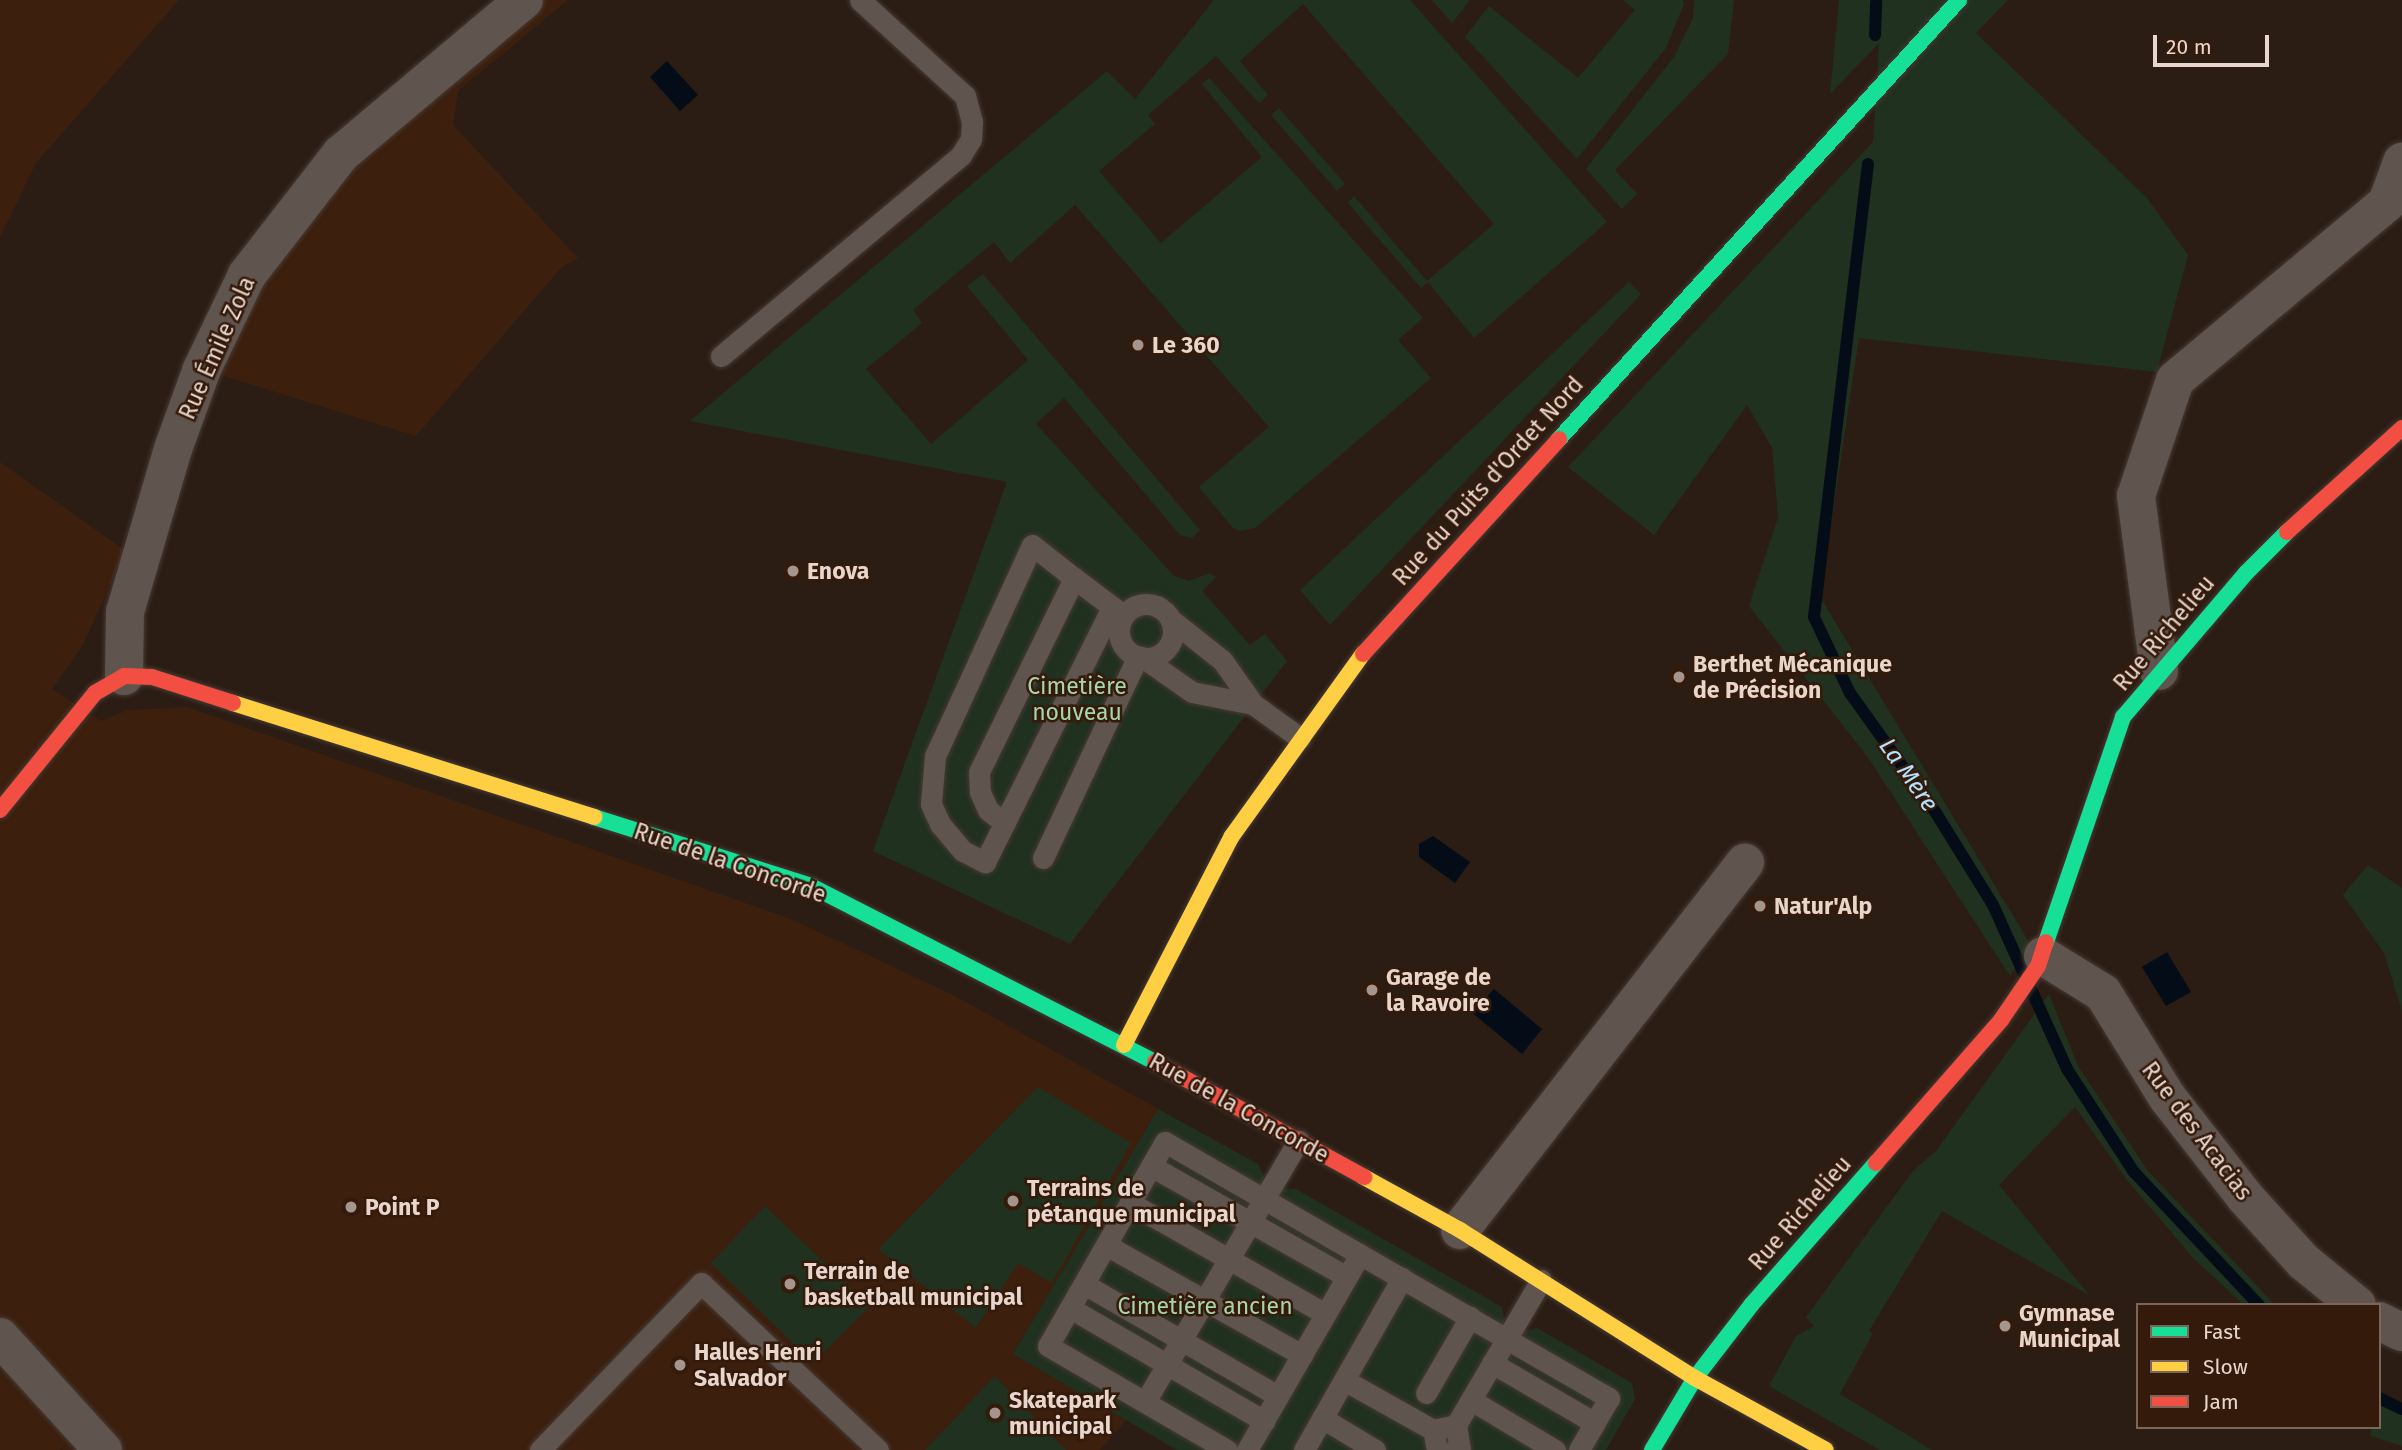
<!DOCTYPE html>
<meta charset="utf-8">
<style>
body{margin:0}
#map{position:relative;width:2402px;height:1450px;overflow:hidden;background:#2b1d14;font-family:"Fira Sans",sans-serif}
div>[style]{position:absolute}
.built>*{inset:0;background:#3c1f0d}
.green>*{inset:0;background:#21311f}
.water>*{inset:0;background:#040d17}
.stream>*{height:12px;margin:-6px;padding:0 6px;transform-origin:6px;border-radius:6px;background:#040d17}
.roads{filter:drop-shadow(0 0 2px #463a33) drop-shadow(0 0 2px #463a33)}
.lane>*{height:21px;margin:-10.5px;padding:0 10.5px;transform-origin:10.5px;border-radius:10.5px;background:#60544e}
.lane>.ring{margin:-10.5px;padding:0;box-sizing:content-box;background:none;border:21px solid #60544e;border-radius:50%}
.street>*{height:38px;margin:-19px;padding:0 19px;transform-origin:19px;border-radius:19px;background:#60544e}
.fast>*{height:16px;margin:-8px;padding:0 8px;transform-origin:8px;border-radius:8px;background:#16e098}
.slow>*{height:16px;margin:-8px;padding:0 8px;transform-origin:8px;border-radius:8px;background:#ffcf43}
.jam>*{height:16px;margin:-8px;padding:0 8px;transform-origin:8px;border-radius:8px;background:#f24e42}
.dots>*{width:19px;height:19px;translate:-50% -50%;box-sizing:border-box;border:4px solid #341a0b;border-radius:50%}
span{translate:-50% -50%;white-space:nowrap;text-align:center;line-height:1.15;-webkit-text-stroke:5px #341a0b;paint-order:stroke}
.poi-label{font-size:23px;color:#e8d6cd;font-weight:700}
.left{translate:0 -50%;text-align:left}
.street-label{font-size:23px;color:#e8d6cd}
.park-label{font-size:23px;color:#a7d6ac}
.water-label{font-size:24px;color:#b4e1fe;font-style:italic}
.legend{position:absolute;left:2136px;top:1303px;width:245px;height:126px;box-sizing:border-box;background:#341a0b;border:2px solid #7c6559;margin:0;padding:9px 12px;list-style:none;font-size:21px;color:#e8d6cd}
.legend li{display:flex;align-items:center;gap:14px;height:35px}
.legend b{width:35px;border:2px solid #7c6559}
.scale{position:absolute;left:2153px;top:35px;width:116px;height:32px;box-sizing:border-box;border:4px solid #e8d6cd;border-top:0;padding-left:9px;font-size:21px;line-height:24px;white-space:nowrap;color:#e8d6cd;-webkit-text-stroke:5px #341a0b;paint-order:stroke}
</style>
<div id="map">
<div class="built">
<i style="clip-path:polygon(0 0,179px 0,36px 163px,0 237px)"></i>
<i style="clip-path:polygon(531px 0,568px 0,458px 91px,453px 125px,578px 258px,562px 267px,416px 436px,202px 369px,341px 154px)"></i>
<i style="clip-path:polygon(0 462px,126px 551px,83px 645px,52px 689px,101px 721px,128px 710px,187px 707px,791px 919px,953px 995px,1158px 1109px,1013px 1354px,1126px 1420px,1100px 1450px,62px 1450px,67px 1444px,60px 1450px,0 1450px)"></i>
</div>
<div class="green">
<i style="clip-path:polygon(1214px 0,1410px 0,1607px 222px,1474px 338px,1428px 282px,1421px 288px,1348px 203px,1354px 196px,1427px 281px,1494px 224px,1303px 4px,1240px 61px,1268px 95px,1259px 103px,1216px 56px,1148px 115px,1155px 124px,1099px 171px,1161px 243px,1262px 157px,1202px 84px,1209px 78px,1423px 318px,1398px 340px,1431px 378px,1255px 528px,1240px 531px,1233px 528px,1199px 487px,1269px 427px,1075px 205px,1010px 263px,994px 242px,913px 310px,922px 323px,866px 369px,931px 444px,1028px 360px,967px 286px,983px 274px,1200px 530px,1192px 538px,1180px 535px,1064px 398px,1036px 424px,1174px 576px,1189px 581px,1210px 573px,1216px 577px,1202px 591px,1250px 645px,1265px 634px,1287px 661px,1070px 944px,873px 851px,1007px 482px,690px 421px,1107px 71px,1135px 99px)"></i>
<i style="clip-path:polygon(1432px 0,1470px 0,1452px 23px)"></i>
<i style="clip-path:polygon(1623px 0,1683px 0,1684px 4px,1666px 48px,1577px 159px,1465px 37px,1489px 6px,1578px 78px,1635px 10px)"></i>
<i style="clip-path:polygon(1694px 0,1734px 0,1728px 54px,1615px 170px,1637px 194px,1622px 209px,1586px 169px,1674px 57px,1693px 18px)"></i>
<i style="clip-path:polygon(1839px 0,2008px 0,1976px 33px,2147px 198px,2188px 255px,2157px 372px,1859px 338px,1820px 597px,2029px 942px,2010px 976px,1867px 756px,1749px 606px,1778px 517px,1772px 448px,1747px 405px,1654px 535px,1568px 467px,1873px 142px,1879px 43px,1830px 94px)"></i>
<i style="clip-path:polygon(1279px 108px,1345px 184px,1337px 191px,1271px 115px)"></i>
<i style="clip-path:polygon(1629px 282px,1641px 294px,1330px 625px,1300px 590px)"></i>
<i style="clip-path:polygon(2368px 865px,2402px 888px,2402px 1011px,2384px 953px,2343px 895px)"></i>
<i style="clip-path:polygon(2049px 994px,2078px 1066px,2148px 1171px,2275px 1305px,2244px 1305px,2193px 1258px,2127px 1180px,2075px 1107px,1999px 1185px,2089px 1295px,1942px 1211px,1869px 1331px,1873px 1333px,1840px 1394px,1932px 1450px,1880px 1450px,1769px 1386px,1796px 1336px,1814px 1326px,1806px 1317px,1913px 1171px,1936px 1151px)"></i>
<i style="clip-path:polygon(1038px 1087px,1131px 1143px,1052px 1283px,1018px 1263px,976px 1328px,878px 1249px)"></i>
<i style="clip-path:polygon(1158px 1109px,1258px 1164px,1266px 1181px,1276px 1188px,1296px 1189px,1502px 1307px,1504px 1321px,1521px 1332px,1537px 1328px,1632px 1383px,1635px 1399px,1606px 1450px,1177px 1450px,1013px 1354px)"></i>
<i style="clip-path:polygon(765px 1206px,870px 1306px,813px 1363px,711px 1263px)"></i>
<i style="clip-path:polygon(995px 1376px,1066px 1450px,925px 1450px)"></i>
<i style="clip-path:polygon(2379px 1401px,2402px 1412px,2402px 1446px,2370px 1436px,2372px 1427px,2379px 1427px)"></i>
</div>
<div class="water">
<i style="clip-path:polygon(667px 61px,698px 95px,680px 111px,650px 77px)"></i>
<i style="clip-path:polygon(1433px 836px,1470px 862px,1455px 883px,1419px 857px,1419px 844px)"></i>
<i style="clip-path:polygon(2167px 952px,2191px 992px,2166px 1006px,2142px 967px)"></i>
<i style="clip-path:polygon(1494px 989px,1542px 1029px,1522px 1054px,1470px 1011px,1472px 1002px,1483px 1001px)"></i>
</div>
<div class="stream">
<i style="left:1875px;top:35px;width:35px;rotate:-88deg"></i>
<i style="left:1868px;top:164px;width:456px;rotate:96.8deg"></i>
<i style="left:1814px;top:617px;width:84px;rotate:64.7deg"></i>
<i style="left:1850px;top:693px;width:148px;rotate:54.4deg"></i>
<i style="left:1936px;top:813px;width:108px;rotate:58.2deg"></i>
<i style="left:1993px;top:905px;width:180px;rotate:65.7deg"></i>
<i style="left:2067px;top:1069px;width:123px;rotate:57deg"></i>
<i style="left:2134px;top:1172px;width:183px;rotate:46.8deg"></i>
<i style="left:2379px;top:1398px;width:25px;rotate:26deg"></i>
</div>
<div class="roads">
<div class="lane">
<i style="left:721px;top:356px;width:313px;rotate:-39.9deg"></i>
<i style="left:961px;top:155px;width:19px;rotate:-58deg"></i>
<i style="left:971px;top:139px;width:17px;rotate:-87deg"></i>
<i style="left:972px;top:122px;width:27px;rotate:-105deg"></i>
<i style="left:965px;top:96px;width:142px;rotate:-137.6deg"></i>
<i style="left:1074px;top:578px;width:53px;rotate:-141.8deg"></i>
<i style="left:1032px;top:545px;width:232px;rotate:114.7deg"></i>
<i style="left:935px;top:756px;width:48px;rotate:94.8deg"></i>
<i style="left:931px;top:804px;width:22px;rotate:66deg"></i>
<i style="left:940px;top:824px;width:35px;rotate:50deg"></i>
<i style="left:963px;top:851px;width:25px;rotate:27deg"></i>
<i style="left:985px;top:862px;width:285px;rotate:-63.5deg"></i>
<i class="ring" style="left:1119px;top:604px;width:33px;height:33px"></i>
<i style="left:1170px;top:619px;width:66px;rotate:38.3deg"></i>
<i style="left:1222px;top:660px;width:54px;rotate:54.8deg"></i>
<i style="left:1253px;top:704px;width:58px;rotate:35.9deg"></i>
<i style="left:1142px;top:657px;width:61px;rotate:35deg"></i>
<i style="left:1192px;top:692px;width:62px;rotate:11.1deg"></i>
<i style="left:1005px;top:823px;width:21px;rotate:-143deg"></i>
<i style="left:988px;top:810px;width:20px;rotate:-114deg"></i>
<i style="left:980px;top:792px;width:20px;rotate:-93deg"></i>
<i style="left:979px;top:772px;width:216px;rotate:-63.9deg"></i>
<i style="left:1074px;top:578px;width:60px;rotate:36.9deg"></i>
<i style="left:1043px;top:858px;width:223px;rotate:-64.8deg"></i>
<i style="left:1151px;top:1166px;width:225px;rotate:29.5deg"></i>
<i style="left:1130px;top:1203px;width:224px;rotate:29.6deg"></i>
<i style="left:1106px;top:1245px;width:225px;rotate:29.3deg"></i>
<i style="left:1084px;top:1284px;width:224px;rotate:30deg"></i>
<i style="left:1070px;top:1308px;width:225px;rotate:30.2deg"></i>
<i style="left:1492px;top:1363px;width:119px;rotate:30.2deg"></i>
<i style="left:1344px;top:1380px;width:102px;rotate:29.3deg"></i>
<i style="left:1426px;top:1393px;width:88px;rotate:-59.9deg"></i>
<i style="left:1471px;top:1400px;width:98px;rotate:30.8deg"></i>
<i style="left:1145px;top:1402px;width:303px;rotate:-59.6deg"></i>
<i style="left:1322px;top:1418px;width:62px;rotate:31.1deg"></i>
<i style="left:1456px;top:1425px;width:168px;rotate:-59.6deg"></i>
<i style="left:540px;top:1450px;width:232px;rotate:-46deg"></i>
<i style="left:701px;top:1283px;width:243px;rotate:43.3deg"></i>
<i style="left:1227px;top:1450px;width:207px;rotate:-149.8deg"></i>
<i style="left:1048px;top:1346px;width:235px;rotate:-60.2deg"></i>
<i style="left:1165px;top:1142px;width:513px;rotate:29.97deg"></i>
<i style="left:1609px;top:1398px;width:60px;rotate:120deg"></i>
<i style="left:1247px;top:1450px;width:226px;rotate:-60deg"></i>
<i style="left:1304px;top:1450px;width:198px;rotate:-60.3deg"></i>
<i style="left:1437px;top:1450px;width:20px;rotate:-101deg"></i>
<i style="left:1433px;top:1430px;width:24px;rotate:-12deg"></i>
<i style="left:1456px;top:1425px;width:24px;rotate:81deg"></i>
<i style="left:1460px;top:1449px;width:6px;rotate:171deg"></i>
</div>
<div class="street">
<i style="left:2159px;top:671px;width:177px;rotate:-97.5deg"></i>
<i style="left:2136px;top:496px;width:122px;rotate:-71.4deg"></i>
<i style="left:2175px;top:380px;width:276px;rotate:-39.9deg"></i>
<i style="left:2387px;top:203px;width:44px;rotate:-69.9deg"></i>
<i style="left:124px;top:676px;width:64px;rotate:-89.1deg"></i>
<i style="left:125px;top:612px;width:170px;rotate:-73.6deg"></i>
<i style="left:173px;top:449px;width:85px;rotate:-70.1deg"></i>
<i style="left:202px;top:369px;width:104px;rotate:-64.4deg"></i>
<i style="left:247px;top:275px;width:153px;rotate:-52.2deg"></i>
<i style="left:341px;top:154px;width:239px;rotate:-40.1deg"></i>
<i style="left:2043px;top:956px;width:70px;rotate:31.7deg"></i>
<i style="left:2103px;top:993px;width:122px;rotate:58.4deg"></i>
<i style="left:2167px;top:1097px;width:127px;rotate:52deg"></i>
<i style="left:2245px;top:1197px;width:88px;rotate:47.8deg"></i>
<i style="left:2304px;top:1262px;width:68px;rotate:39.1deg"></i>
<i style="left:1460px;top:1230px;width:465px;rotate:-52.2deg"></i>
<i style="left:2379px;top:1321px;width:25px;rotate:26deg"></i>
<i style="left:0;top:1337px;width:153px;rotate:47.7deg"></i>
</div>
<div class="fast">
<i style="left:1559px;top:439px;width:594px;rotate:-47.66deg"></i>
<i style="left:594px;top:817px;width:228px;rotate:17.6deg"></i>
<i style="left:811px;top:886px;width:386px;rotate:27.1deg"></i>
<i style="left:2046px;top:942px;width:238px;rotate:-71.1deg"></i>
<i style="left:2123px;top:717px;width:189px;rotate:-49.5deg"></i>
<i style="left:2246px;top:573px;width:58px;rotate:-45deg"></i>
<i style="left:1652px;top:1450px;width:84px;rotate:-59.2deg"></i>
<i style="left:1695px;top:1378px;width:93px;rotate:-52.4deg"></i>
<i style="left:1752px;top:1304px;width:188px;rotate:-48.7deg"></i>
</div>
<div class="slow">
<i style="left:233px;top:703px;width:379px;rotate:17.5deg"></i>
<i style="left:1124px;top:1045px;width:235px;rotate:-62.7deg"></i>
<i style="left:1232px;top:836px;width:224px;rotate:-54.3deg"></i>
<i style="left:1364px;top:1177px;width:110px;rotate:28.9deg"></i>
<i style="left:1460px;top:1230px;width:278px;rotate:32.2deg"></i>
<i style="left:1695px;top:1378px;width:149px;rotate:28.8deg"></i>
</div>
<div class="jam">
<i style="left:2287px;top:532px;width:155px;rotate:-42.1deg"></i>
<i style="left:1363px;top:654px;width:291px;rotate:-47.6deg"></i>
<i style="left:0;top:810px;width:151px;rotate:-50.9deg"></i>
<i style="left:95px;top:693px;width:34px;rotate:-30deg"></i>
<i style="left:124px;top:676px;width:28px;rotate:2deg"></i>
<i style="left:152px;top:677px;width:85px;rotate:17.8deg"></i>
<i style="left:1155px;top:1062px;width:239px;rotate:28.8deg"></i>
<i style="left:1876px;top:1163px;width:190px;rotate:-48.8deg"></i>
<i style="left:2001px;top:1020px;width:65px;rotate:-55.6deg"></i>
<i style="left:2038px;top:966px;width:25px;rotate:-72deg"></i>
</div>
</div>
<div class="dots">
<i style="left:1138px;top:345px;background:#a6958c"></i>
<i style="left:793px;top:571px;background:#a6958c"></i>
<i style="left:1679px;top:677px;background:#a6958c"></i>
<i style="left:1760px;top:906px;background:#a6958c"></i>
<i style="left:1372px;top:990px;background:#a6958c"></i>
<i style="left:1013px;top:1201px;background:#a6958c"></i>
<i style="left:351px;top:1207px;background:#a6958c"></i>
<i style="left:790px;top:1284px;background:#a6958c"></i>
<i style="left:2005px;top:1326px;background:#a6958c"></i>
<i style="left:680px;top:1365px;background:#a6958c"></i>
<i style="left:995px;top:1413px;background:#a6958c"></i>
</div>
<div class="poi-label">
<span class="left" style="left:1152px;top:345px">Le 360</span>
<span class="left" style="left:807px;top:571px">Enova</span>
<span class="left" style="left:1693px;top:677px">Berthet Mécanique<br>de Précision</span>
<span class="left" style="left:1774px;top:906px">Natur'Alp</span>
<span class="left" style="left:1386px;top:990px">Garage de<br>la Ravoire</span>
<span class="left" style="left:1027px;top:1201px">Terrains de<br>pétanque municipal</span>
<span class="left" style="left:365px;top:1207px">Point P</span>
<span class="left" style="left:804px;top:1284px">Terrain de<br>basketball municipal</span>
<span class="left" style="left:2019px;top:1326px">Gymnase<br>Municipal</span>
<span class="left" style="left:694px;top:1365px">Halles Henri<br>Salvador</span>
<span class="left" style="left:1009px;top:1413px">Skatepark<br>municipal</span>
</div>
<div class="street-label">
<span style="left:217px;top:348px;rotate:-66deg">Rue Émile Zola</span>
<span style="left:1488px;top:481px;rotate:-48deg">Rue du Puits d'Ordet Nord</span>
<span style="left:2164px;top:633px;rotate:-50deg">Rue Richelieu</span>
<span style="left:730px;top:863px;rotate:19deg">Rue de la Concorde</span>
<span style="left:1239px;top:1108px;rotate:29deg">Rue de la Concorde</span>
<span style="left:2197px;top:1131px;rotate:53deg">Rue des Acacias</span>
<span style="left:1800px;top:1213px;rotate:-49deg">Rue Richelieu</span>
</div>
<div class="park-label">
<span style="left:1077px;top:699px">Cimetière<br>nouveau</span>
<span style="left:1205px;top:1306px">Cimetière ancien</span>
</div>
<div class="water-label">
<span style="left:1908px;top:775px;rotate:55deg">La Mère</span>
</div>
<ul class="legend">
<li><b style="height:9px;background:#16e098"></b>Fast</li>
<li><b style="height:9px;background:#ffcf43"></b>Slow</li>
<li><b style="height:9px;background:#f24e42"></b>Jam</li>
</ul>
<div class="scale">20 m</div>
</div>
